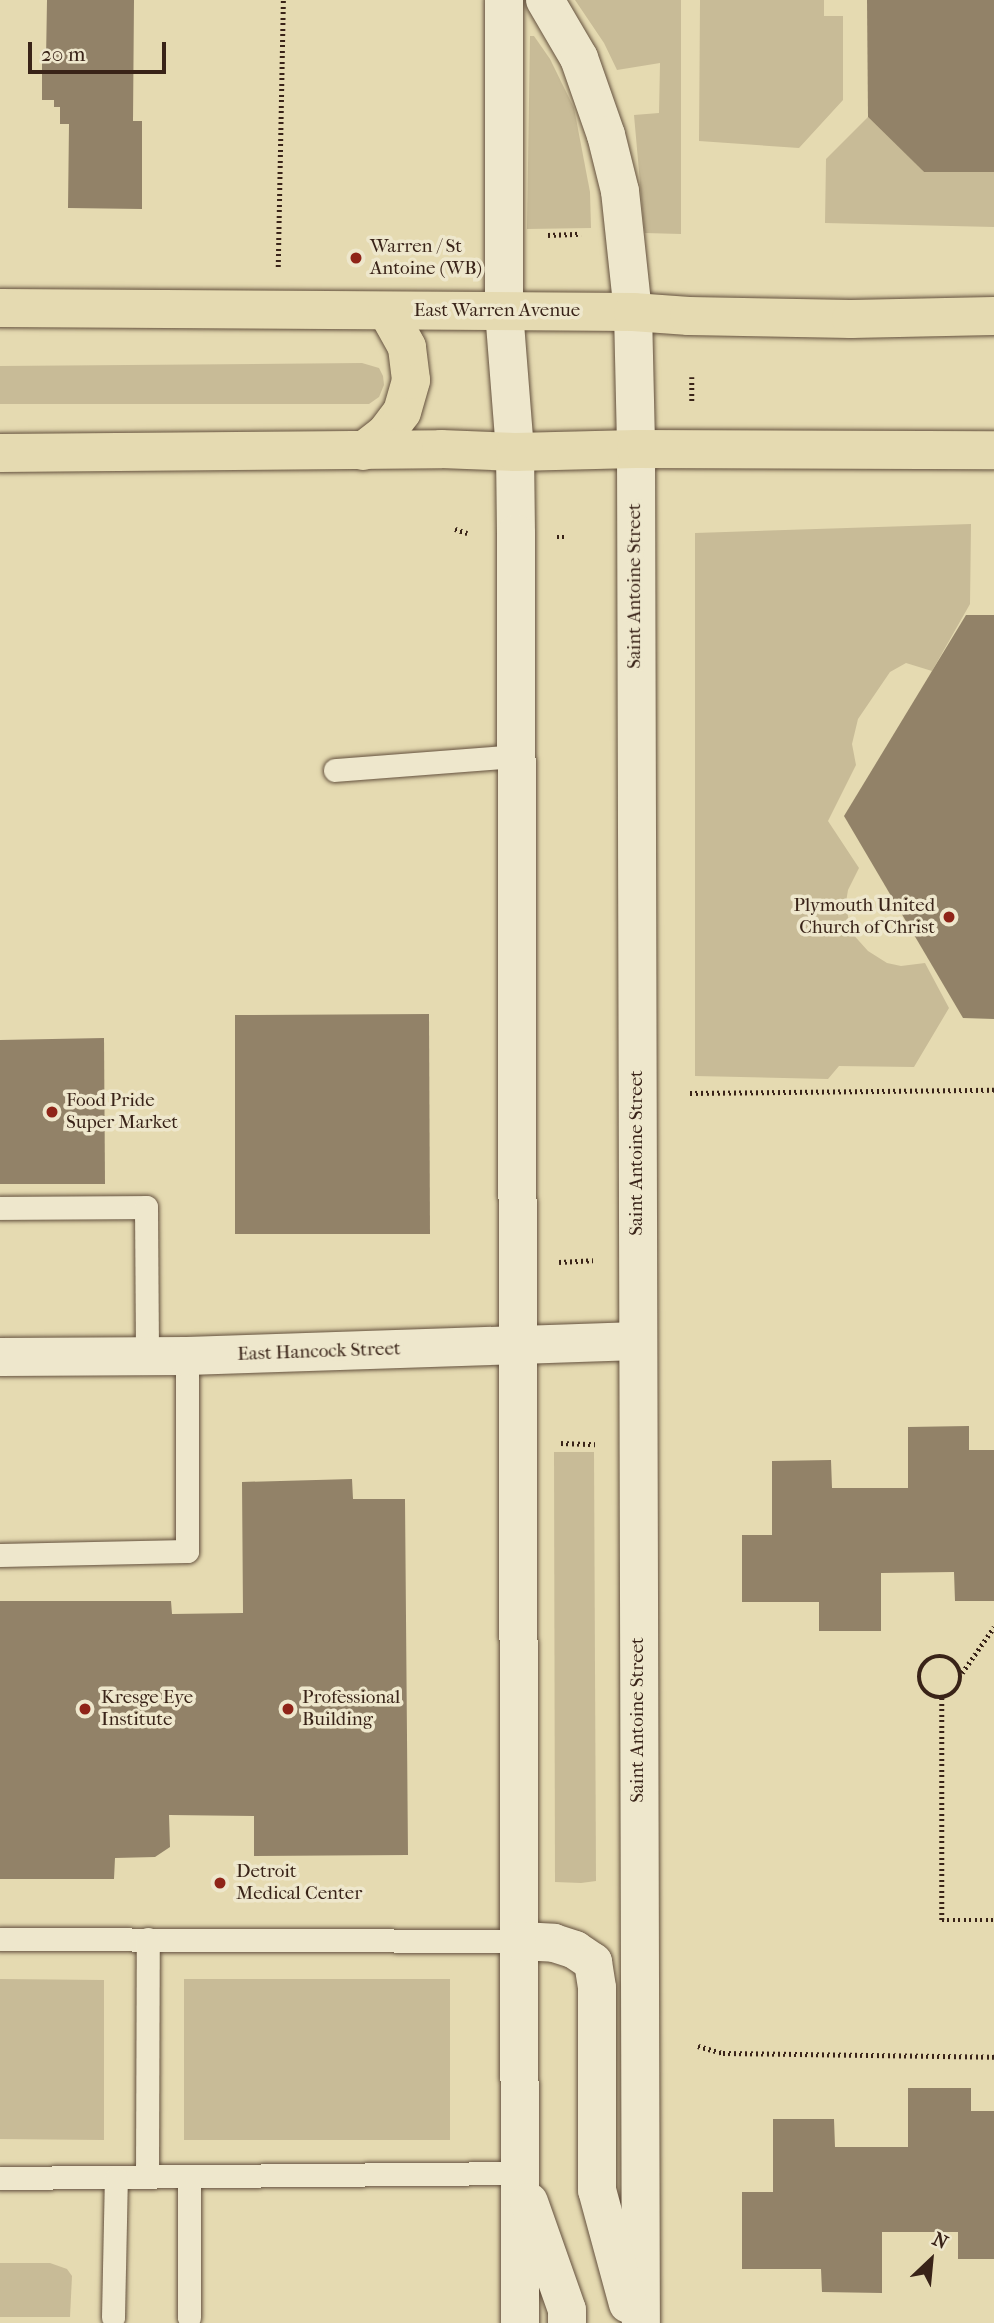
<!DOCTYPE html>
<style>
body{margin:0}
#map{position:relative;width:994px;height:2323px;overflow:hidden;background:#e5dab1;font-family:"IM FELL French Canon",serif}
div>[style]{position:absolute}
.green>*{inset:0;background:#c8bb97}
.building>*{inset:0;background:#928268}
.path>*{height:4.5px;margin-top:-2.25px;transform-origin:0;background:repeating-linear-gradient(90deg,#392318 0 2px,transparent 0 5.5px)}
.path>.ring{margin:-2.25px;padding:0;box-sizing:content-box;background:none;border:4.5px solid #392318;border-radius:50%}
.roads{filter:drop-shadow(0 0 2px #64513e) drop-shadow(0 0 2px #64513e)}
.service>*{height:23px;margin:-11.5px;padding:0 11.5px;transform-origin:11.5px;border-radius:11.5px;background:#eee7cc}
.minor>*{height:38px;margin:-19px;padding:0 19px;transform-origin:19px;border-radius:19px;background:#eee7cc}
.tertiary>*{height:38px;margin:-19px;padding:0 19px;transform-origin:19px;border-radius:19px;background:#eee7cc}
.primary>*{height:38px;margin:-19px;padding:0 19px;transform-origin:19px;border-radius:19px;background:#e5dab1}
.dots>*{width:19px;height:19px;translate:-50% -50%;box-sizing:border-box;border:4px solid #eee7cc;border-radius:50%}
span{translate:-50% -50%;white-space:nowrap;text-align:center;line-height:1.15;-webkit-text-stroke:7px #eee7cc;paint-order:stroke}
.poi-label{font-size:19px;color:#392318}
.left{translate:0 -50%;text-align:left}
.right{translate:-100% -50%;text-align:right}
.street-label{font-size:19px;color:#392318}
.north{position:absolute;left:896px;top:2225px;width:70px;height:70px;-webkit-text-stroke:5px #eee7cc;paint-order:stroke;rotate:26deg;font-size:19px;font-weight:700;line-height:28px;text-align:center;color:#392318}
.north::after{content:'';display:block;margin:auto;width:24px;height:32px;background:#392318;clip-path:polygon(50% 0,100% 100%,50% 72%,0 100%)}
.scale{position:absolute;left:28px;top:42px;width:138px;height:32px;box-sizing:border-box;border:4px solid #392318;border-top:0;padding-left:9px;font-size:21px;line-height:24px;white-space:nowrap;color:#392318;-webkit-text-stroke:5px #eee7cc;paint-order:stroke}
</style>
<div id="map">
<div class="green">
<i style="clip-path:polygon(575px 0,681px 0,681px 234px,645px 233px,644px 228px,634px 115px,659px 113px,660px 63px,617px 70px,604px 43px)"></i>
<i style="clip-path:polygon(700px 0,824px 0,824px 16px,843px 16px,843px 100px,799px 148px,699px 141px)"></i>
<i style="clip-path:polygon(530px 36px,534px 36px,550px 59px,574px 108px,590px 192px,591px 228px,527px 229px)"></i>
<i style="clip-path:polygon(868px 117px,924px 172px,994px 172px,994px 227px,825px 223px,826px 159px)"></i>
<i style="clip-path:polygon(362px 363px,379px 368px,383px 376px,384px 385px,379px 397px,369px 404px,0 404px,0 366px)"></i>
<i style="clip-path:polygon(971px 524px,970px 604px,932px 671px,906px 663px,890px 672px,858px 719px,852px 744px,856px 765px,828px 821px,859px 868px,848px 890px,846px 902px,850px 931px,868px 951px,887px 963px,901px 966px,925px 963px,949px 1008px,914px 1067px,839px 1066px,828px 1079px,695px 1076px,695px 533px)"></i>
<i style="clip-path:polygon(554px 1452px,594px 1452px,596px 1881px,581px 1883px,555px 1882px)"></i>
<i style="clip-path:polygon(0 1979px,104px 1980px,104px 2140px,0 2139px)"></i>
<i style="clip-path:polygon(184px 1979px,450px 1979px,450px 2140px,184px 2140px)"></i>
<i style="clip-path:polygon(0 2263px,50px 2263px,67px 2269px,72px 2276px,70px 2317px,0 2317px)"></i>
</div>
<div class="building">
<i style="clip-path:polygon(47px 0,134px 0,133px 121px,142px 121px,142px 209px,68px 208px,69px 124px,60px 124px,60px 107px,54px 107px,54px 100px,42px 100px,42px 60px,46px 60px)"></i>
<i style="clip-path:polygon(867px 0,994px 0,994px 172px,924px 172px,868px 117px)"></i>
<i style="clip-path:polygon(966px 615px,994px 615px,994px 1019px,963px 1018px,844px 816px)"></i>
<i style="clip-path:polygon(429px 1014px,430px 1234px,235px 1234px,235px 1015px)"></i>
<i style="clip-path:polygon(104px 1038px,105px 1184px,0 1184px,0 1040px)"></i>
<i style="clip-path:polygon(969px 1426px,969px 1450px,994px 1450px,994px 1601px,955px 1601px,954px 1572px,881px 1573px,881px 1631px,819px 1631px,819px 1602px,742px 1602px,742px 1535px,772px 1535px,772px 1461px,831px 1460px,832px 1488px,908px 1488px,908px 1427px)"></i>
<i style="clip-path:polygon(352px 1479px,353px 1499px,405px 1499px,408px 1855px,254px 1856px,254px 1816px,169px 1815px,170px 1847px,155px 1857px,115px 1858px,114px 1879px,0 1879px,0 1601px,171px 1601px,172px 1614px,243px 1613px,242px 1482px)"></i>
<i style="clip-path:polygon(908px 2088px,971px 2088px,971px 2111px,994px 2111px,994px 2259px,958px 2259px,958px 2232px,882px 2232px,882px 2293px,822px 2292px,821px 2269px,742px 2269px,742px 2192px,773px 2192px,773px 2119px,834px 2119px,835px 2147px,908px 2147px)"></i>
</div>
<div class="path">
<i style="left:548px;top:235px;width:33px;rotate:-2deg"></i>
<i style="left:278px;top:267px;width:267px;rotate:-88.9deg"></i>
<i style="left:692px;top:377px;width:25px;rotate:90deg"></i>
<i style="left:455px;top:529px;width:13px;rotate:18deg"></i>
<i style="left:557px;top:537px;width:11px"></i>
<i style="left:690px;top:1093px;width:304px;rotate:-0.6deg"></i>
<i style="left:559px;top:1262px;width:34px;rotate:-3deg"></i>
<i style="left:561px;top:1443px;width:34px;rotate:2deg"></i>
<i class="ring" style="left:919px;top:1656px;width:37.5px;height:37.5px"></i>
<i style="left:962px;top:1673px;width:56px;rotate:-55.2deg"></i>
<i style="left:942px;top:1698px;width:222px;rotate:90deg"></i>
<i style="left:942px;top:1920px;width:52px"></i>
<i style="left:698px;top:2046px;width:26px;rotate:16deg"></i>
<i style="left:723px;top:2053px;width:271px;rotate:0.8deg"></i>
</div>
<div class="roads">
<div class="service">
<i style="left:335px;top:770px;width:182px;rotate:-4.4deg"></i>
<i style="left:0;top:1208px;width:146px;rotate:-0.4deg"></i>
<i style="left:146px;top:1207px;width:149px;rotate:89.6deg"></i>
<i style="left:0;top:1555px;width:187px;rotate:-1.2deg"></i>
<i style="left:187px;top:1551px;width:195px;rotate:-90deg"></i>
<i style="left:0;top:1939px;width:520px;rotate:0.22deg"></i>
<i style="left:147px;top:2176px;width:237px;rotate:-89.8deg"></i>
<i style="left:189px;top:2176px;width:141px;rotate:90deg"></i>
<i style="left:0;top:2178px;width:520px;rotate:-0.55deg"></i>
<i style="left:113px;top:2317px;width:139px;rotate:-88.8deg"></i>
</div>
<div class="minor">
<i style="left:504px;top:0;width:311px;rotate:90deg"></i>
<i style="left:545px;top:0;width:67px;rotate:59.6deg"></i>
<i style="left:579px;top:58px;width:82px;rotate:70.7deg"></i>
<i style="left:606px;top:135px;width:58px;rotate:76deg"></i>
<i style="left:620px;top:191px;width:122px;rotate:83.9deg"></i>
<i style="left:0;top:1357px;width:187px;rotate:-0.3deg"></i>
<i style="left:187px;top:1356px;width:451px;rotate:-1.9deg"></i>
</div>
<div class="tertiary">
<i style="left:504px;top:311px;width:141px;rotate:85.5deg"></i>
<i style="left:515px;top:452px;width:82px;rotate:89.3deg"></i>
<i style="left:516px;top:534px;width:1789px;rotate:89.87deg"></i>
<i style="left:633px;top:312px;width:137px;rotate:88.7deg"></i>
<i style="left:636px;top:449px;width:1874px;rotate:89.85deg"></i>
<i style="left:520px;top:1941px;width:34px;rotate:3deg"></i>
<i style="left:554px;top:1943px;width:22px;rotate:18deg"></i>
<i style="left:575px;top:1950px;width:22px;rotate:34deg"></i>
<i style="left:593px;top:1962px;width:26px;rotate:81deg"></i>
<i style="left:597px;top:1988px;width:202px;rotate:90deg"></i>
<i style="left:597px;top:2190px;width:118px;rotate:74.8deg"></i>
<i style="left:529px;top:2202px;width:114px;rotate:70.6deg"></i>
<i style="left:567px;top:2310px;width:13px;rotate:90deg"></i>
</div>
<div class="primary">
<i style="left:0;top:308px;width:633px;rotate:0.36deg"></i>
<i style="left:633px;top:312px;width:56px;rotate:4.1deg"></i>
<i style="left:689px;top:316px;width:162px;rotate:1.1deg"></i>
<i style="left:851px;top:319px;width:143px;rotate:-1.2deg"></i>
<i style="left:363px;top:451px;width:29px;rotate:-38deg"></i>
<i style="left:386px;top:433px;width:26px;rotate:-53deg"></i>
<i style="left:402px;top:412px;width:33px;rotate:-74deg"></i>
<i style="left:411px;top:380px;width:33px;rotate:-97deg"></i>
<i style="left:407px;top:347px;width:41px;rotate:-119.1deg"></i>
<i style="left:0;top:453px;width:441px;rotate:-0.5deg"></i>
<i style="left:441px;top:449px;width:74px;rotate:2.3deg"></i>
<i style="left:515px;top:452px;width:121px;rotate:-1.4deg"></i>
<i style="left:636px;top:449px;width:358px;rotate:0.2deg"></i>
</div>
</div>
<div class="dots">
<i style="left:356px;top:258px;background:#8f2418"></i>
<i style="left:949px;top:917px;background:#8f2418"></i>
<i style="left:52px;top:1112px;background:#8f2418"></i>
<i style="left:85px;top:1709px;background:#8f2418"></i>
<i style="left:288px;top:1709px;background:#8f2418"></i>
<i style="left:220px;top:1883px;background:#8f2418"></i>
</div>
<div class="poi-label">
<span class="left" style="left:370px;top:258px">Warren / St<br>Antoine (WB)</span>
<span class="right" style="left:935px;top:917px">Plymouth United<br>Church of Christ</span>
<span class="left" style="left:66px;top:1112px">Food Pride<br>Super Market</span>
<span class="left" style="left:101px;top:1709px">Kresge Eye<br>Institute</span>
<span class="left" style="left:302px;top:1709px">Professional<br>Building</span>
<span class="left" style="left:236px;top:1883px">Detroit<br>Medical Center</span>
</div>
<div class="street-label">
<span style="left:497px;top:311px">East Warren Avenue</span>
<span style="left:635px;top:586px;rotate:-90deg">Saint Antoine Street</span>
<span style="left:637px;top:1153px;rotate:-90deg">Saint Antoine Street</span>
<span style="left:319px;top:1352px;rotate:-2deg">East Hancock Street</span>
<span style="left:638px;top:1720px;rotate:-90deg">Saint Antoine Street</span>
</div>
<div class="north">N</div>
<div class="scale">20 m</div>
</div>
